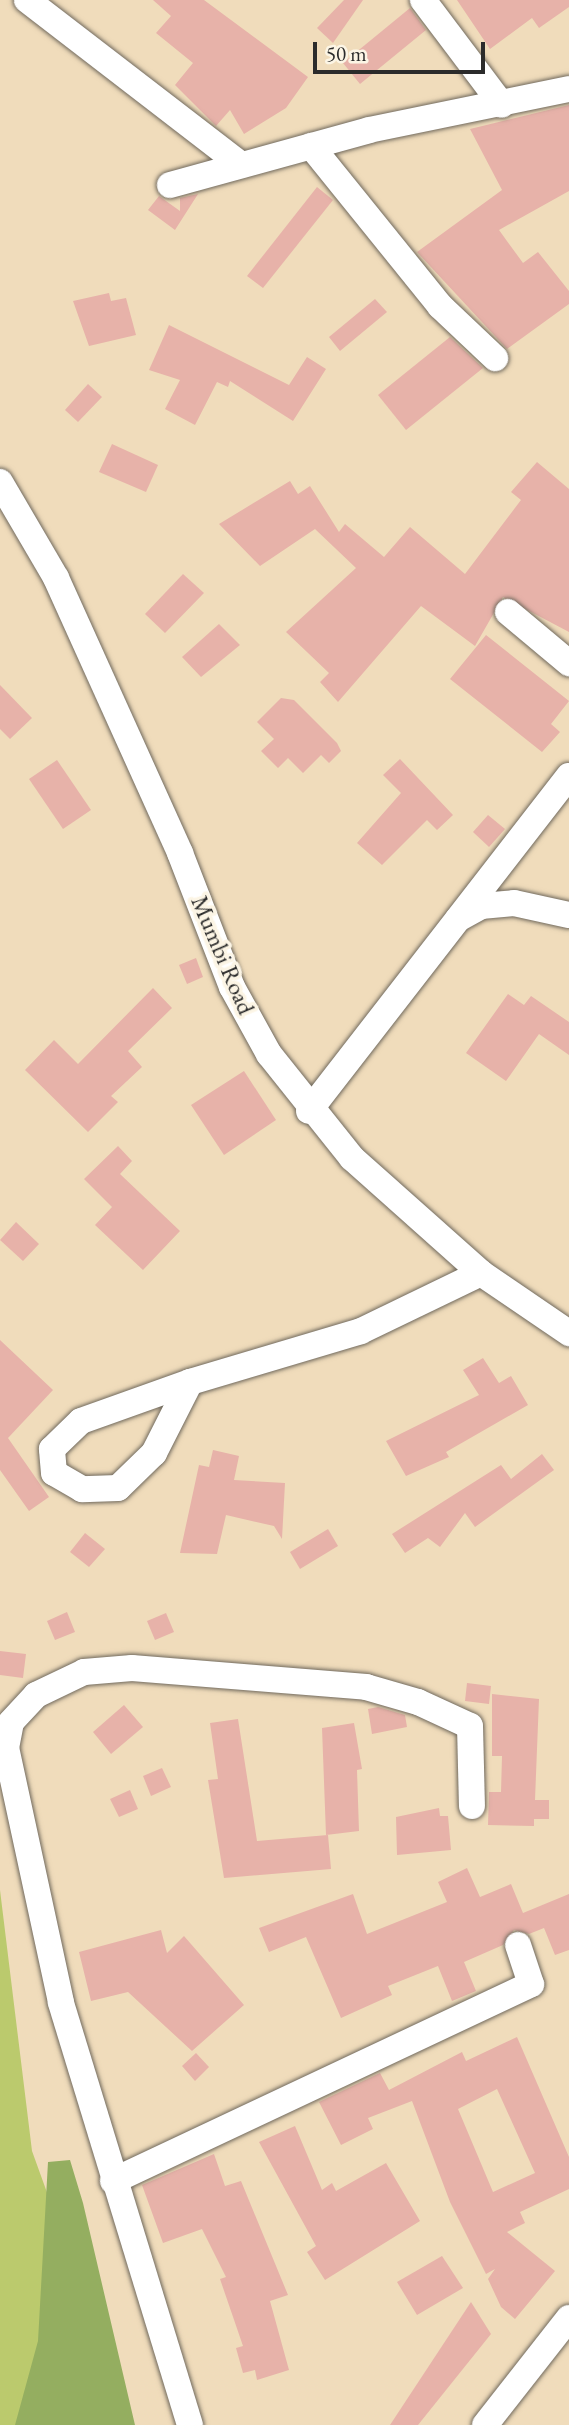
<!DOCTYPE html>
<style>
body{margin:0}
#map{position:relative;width:569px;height:2425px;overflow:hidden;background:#f0dcbb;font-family:"EB Garamond",serif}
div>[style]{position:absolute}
.green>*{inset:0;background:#bbca6d}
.forest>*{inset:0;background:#94ae60}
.building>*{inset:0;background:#e7b2a9}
.roads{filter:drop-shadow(0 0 2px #70695d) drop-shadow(0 0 2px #70695d)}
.minor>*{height:26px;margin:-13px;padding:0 13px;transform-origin:13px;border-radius:13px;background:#fff}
span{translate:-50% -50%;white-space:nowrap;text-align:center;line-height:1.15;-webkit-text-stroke:7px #fcf5e5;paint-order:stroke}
.street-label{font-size:24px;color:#2b2b2b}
.scale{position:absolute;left:313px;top:42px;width:172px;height:32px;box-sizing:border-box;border:4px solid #2b2b2b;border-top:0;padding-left:9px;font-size:21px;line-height:24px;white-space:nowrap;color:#2b2b2b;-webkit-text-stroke:5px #fcf5e5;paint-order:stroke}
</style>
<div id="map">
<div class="green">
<i style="clip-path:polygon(0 1890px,32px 2151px,131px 2425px,0 2425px)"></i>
</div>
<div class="forest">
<i style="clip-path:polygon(70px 2160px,83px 2203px,135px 2425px,15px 2425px,38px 2341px,48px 2162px)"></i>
</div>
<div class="building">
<i style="clip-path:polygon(153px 0,204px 0,308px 77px,286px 108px,244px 134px,230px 110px,216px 126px,175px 85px,193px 63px,156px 33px,171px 16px)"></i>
<i style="clip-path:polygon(344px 0,363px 0,333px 43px,317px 28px)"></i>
<i style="clip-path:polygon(457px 0,569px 0,569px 7px,539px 28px,532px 18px,490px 49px)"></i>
<i style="clip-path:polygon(410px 8px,426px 30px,360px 84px,343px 63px)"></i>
<i style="clip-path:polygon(569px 105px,569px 191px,499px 230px,523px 263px,538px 252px,569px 291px,569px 304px,507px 349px,417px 252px,502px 190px,470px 129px)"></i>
<i style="clip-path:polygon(317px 187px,333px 200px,263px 288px,247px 276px)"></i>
<i style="clip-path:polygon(198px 194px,175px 230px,148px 210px,159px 196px,180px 211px,180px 198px)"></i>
<i style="clip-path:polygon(109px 293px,111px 301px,126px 298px,136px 335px,89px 346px,73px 301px)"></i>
<i style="clip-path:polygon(375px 299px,387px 312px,340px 351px,329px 337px)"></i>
<i style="clip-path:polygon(169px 325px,289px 385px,307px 357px,326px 369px,293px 421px,230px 381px,228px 387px,217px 382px,195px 425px,165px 409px,180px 380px,149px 370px)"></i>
<i style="clip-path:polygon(450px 337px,483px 368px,406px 430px,378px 395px)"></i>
<i style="clip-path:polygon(88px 384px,102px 397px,78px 422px,65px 410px)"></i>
<i style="clip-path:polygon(112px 444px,158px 465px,146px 492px,99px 472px)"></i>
<i style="clip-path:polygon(537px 462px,569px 489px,569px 632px,503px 597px,475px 646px,421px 606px,338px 702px,320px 682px,329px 673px,286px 632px,356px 568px,315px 529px,260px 566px,219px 524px,290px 481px,298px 494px,310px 486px,339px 532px,345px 524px,384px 557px,410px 527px,465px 574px,521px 500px,511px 492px)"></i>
<i style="clip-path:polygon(183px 574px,204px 593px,165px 633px,145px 614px)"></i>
<i style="clip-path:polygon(219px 624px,240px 645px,201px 677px,182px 657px)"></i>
<i style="clip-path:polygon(486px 635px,569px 701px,551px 724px,560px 732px,542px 752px,450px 679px)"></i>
<i style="clip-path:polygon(0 685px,32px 718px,10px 739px,0 729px)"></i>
<i style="clip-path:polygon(281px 698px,294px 700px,337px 743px,341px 751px,329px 763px,321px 755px,303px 773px,288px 758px,278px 768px,261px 751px,274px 739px,257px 722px)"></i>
<i style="clip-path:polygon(400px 759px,453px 815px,437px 830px,427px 820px,382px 865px,357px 843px,401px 793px,383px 775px)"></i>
<i style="clip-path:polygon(57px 760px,91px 810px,63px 829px,29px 779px)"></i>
<i style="clip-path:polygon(488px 815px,505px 829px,489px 847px,473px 832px)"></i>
<i style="clip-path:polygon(196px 958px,203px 977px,187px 984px,179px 965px)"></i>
<i style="clip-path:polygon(153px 988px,172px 1008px,128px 1051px,142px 1067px,111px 1096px,118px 1102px,88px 1132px,25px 1070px,54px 1040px,78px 1064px)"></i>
<i style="clip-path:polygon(508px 994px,524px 1005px,531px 996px,569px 1022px,569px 1055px,539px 1034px,506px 1081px,466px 1053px)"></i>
<i style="clip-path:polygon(244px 1071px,276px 1120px,224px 1155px,191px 1105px)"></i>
<i style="clip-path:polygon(118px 1146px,132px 1161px,120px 1174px,180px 1231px,143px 1270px,95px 1225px,112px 1207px,84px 1179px)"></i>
<i style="clip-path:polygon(16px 1222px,39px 1244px,23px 1261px,0 1240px)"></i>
<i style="clip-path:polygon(0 1340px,53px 1390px,8px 1438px,49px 1497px,29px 1511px,0 1470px)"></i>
<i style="clip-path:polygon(483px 1358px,499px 1383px,511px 1376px,528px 1405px,446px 1452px,449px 1457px,406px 1476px,386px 1441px,479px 1395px,463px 1370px)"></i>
<i style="clip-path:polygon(213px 1450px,239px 1456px,234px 1480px,285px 1483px,282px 1539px,274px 1526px,226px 1515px,217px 1554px,180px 1553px,199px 1465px,209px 1467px)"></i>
<i style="clip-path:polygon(542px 1454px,554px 1470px,475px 1527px,465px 1513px,440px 1547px,428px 1538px,405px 1553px,392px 1534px,501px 1465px,511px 1479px)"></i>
<i style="clip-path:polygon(328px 1529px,338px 1546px,300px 1569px,290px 1552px)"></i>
<i style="clip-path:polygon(85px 1533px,105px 1549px,89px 1567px,70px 1552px)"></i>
<i style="clip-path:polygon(67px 1612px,75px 1632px,55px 1640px,47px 1621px)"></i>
<i style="clip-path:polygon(166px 1613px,174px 1632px,155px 1640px,147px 1621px)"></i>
<i style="clip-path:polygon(0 1651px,26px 1654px,23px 1678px,0 1675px)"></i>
<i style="clip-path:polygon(467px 1683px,491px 1686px,489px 1704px,465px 1701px)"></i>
<i style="clip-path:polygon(492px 1694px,539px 1699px,535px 1800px,549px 1800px,549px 1819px,534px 1819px,534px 1826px,488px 1825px,489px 1792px,501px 1792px,502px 1756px,492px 1756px)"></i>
<i style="clip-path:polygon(124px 1705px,143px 1727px,111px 1754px,93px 1732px)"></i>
<i style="clip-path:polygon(378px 1707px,405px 1715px,407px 1727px,372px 1734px,368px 1709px)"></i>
<i style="clip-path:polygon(238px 1719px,257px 1841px,328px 1835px,331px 1869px,224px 1878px,208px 1780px,218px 1779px,210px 1723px)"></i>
<i style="clip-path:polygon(354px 1723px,362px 1769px,357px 1770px,359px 1831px,326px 1835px,322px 1728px)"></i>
<i style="clip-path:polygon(162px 1768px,171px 1787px,151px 1796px,143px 1776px)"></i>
<i style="clip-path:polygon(130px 1790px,138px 1809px,119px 1817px,110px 1799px)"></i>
<i style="clip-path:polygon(439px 1808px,440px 1816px,448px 1816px,451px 1850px,397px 1855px,396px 1817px)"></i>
<i style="clip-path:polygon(467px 1868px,480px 1897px,511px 1884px,523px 1913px,569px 1894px,569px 1950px,555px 1955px,544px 1928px,529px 1934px,514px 1930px,503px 1945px,464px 1962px,476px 1991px,452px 2001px,438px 1966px,388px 1986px,392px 1995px,341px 2018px,306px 1937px,269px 1952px,259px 1928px,353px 1894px,367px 1934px,447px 1902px,438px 1882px)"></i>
<i style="clip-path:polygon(161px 1930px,167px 1953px,184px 1936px,244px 2005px,192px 2051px,128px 1992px,91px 2001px,79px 1952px)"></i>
<i style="clip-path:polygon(evenodd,517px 2037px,569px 2157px,569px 2189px,520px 2212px,525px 2223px,507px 2232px,555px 2271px,515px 2319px,501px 2307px,488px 2279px,495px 2269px,486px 2274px,450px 2202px,412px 2101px,368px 2118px,373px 2129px,341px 2145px,319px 2102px,380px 2073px,389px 2090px,462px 2052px,466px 2061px,517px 2037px,497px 2089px,535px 2173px,493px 2192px,458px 2109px,497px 2089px)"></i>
<i style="clip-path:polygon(196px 2053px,209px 2067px,195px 2081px,182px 2066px)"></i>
<i style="clip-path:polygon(295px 2126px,322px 2190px,332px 2183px,336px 2191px,386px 2163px,420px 2221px,325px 2280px,307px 2252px,316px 2246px,259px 2142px)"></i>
<i style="clip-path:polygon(214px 2154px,225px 2186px,241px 2181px,288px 2295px,270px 2301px,289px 2370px,257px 2380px,255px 2370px,243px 2373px,236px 2348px,243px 2346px,220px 2279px,226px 2277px,202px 2229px,163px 2243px,142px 2185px)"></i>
<i style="clip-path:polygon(442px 2256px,463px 2288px,417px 2315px,397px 2282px)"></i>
<i style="clip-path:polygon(471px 2302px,491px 2334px,418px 2425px,390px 2425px)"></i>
</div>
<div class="roads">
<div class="minor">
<i style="left:27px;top:0;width:270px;rotate:37.6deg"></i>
<i style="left:423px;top:0;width:131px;rotate:53deg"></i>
<i style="left:311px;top:146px;width:206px;rotate:51.1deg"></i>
<i style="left:440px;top:306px;width:76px;rotate:43.4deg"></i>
<i style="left:170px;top:185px;width:206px;rotate:-15.4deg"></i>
<i style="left:369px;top:130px;width:204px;rotate:-11.6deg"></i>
<i style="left:0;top:482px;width:111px;rotate:59.7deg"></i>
<i style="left:56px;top:578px;width:302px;rotate:65.7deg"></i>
<i style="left:180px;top:853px;width:144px;rotate:68.8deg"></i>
<i style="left:232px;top:987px;width:77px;rotate:61.1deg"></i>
<i style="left:269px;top:1054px;width:133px;rotate:51.4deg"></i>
<i style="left:352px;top:1158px;width:173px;rotate:41.7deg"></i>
<i style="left:481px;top:1273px;width:107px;rotate:34.3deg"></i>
<i style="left:508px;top:612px;width:80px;rotate:39.9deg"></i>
<i style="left:458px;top:919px;width:26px;rotate:-29deg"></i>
<i style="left:481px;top:906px;width:33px;rotate:-5deg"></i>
<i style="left:514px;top:903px;width:56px;rotate:12.3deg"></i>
<i style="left:309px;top:1111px;width:424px;rotate:-52.2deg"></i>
<i style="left:190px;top:1382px;width:80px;rotate:116.9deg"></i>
<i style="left:154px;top:1453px;width:50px;rotate:135.8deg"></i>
<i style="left:118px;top:1488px;width:36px;rotate:178deg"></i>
<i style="left:82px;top:1489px;width:32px;rotate:-150deg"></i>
<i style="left:54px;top:1473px;width:24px;rotate:-95deg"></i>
<i style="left:52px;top:1449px;width:40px;rotate:-44deg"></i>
<i style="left:81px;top:1421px;width:116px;rotate:-19.7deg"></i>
<i style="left:190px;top:1382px;width:178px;rotate:-16.6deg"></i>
<i style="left:361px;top:1331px;width:133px;rotate:-25.8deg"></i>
<i style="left:113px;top:2181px;width:462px;rotate:-25.2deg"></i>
<i style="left:531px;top:1984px;width:41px;rotate:-108.4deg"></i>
<i style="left:190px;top:2425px;width:442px;rotate:-107deg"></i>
<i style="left:61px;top:2002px;width:260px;rotate:-102.2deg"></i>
<i style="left:6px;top:1748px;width:26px;rotate:-79deg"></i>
<i style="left:11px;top:1722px;width:37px;rotate:-47deg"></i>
<i style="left:36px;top:1695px;width:53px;rotate:-25.6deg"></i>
<i style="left:84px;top:1672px;width:48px;rotate:-4.8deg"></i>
<i style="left:132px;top:1668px;width:235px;rotate:4.6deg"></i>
<i style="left:366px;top:1687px;width:54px;rotate:16.1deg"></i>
<i style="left:418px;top:1702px;width:57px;rotate:24.8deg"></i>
<i style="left:470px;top:1726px;width:80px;rotate:88.6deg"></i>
<i style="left:485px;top:2425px;width:136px;rotate:-51.9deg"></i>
</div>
</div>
<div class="street-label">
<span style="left:223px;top:955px;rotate:67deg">Mumbi Road</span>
</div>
<div class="scale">50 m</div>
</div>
